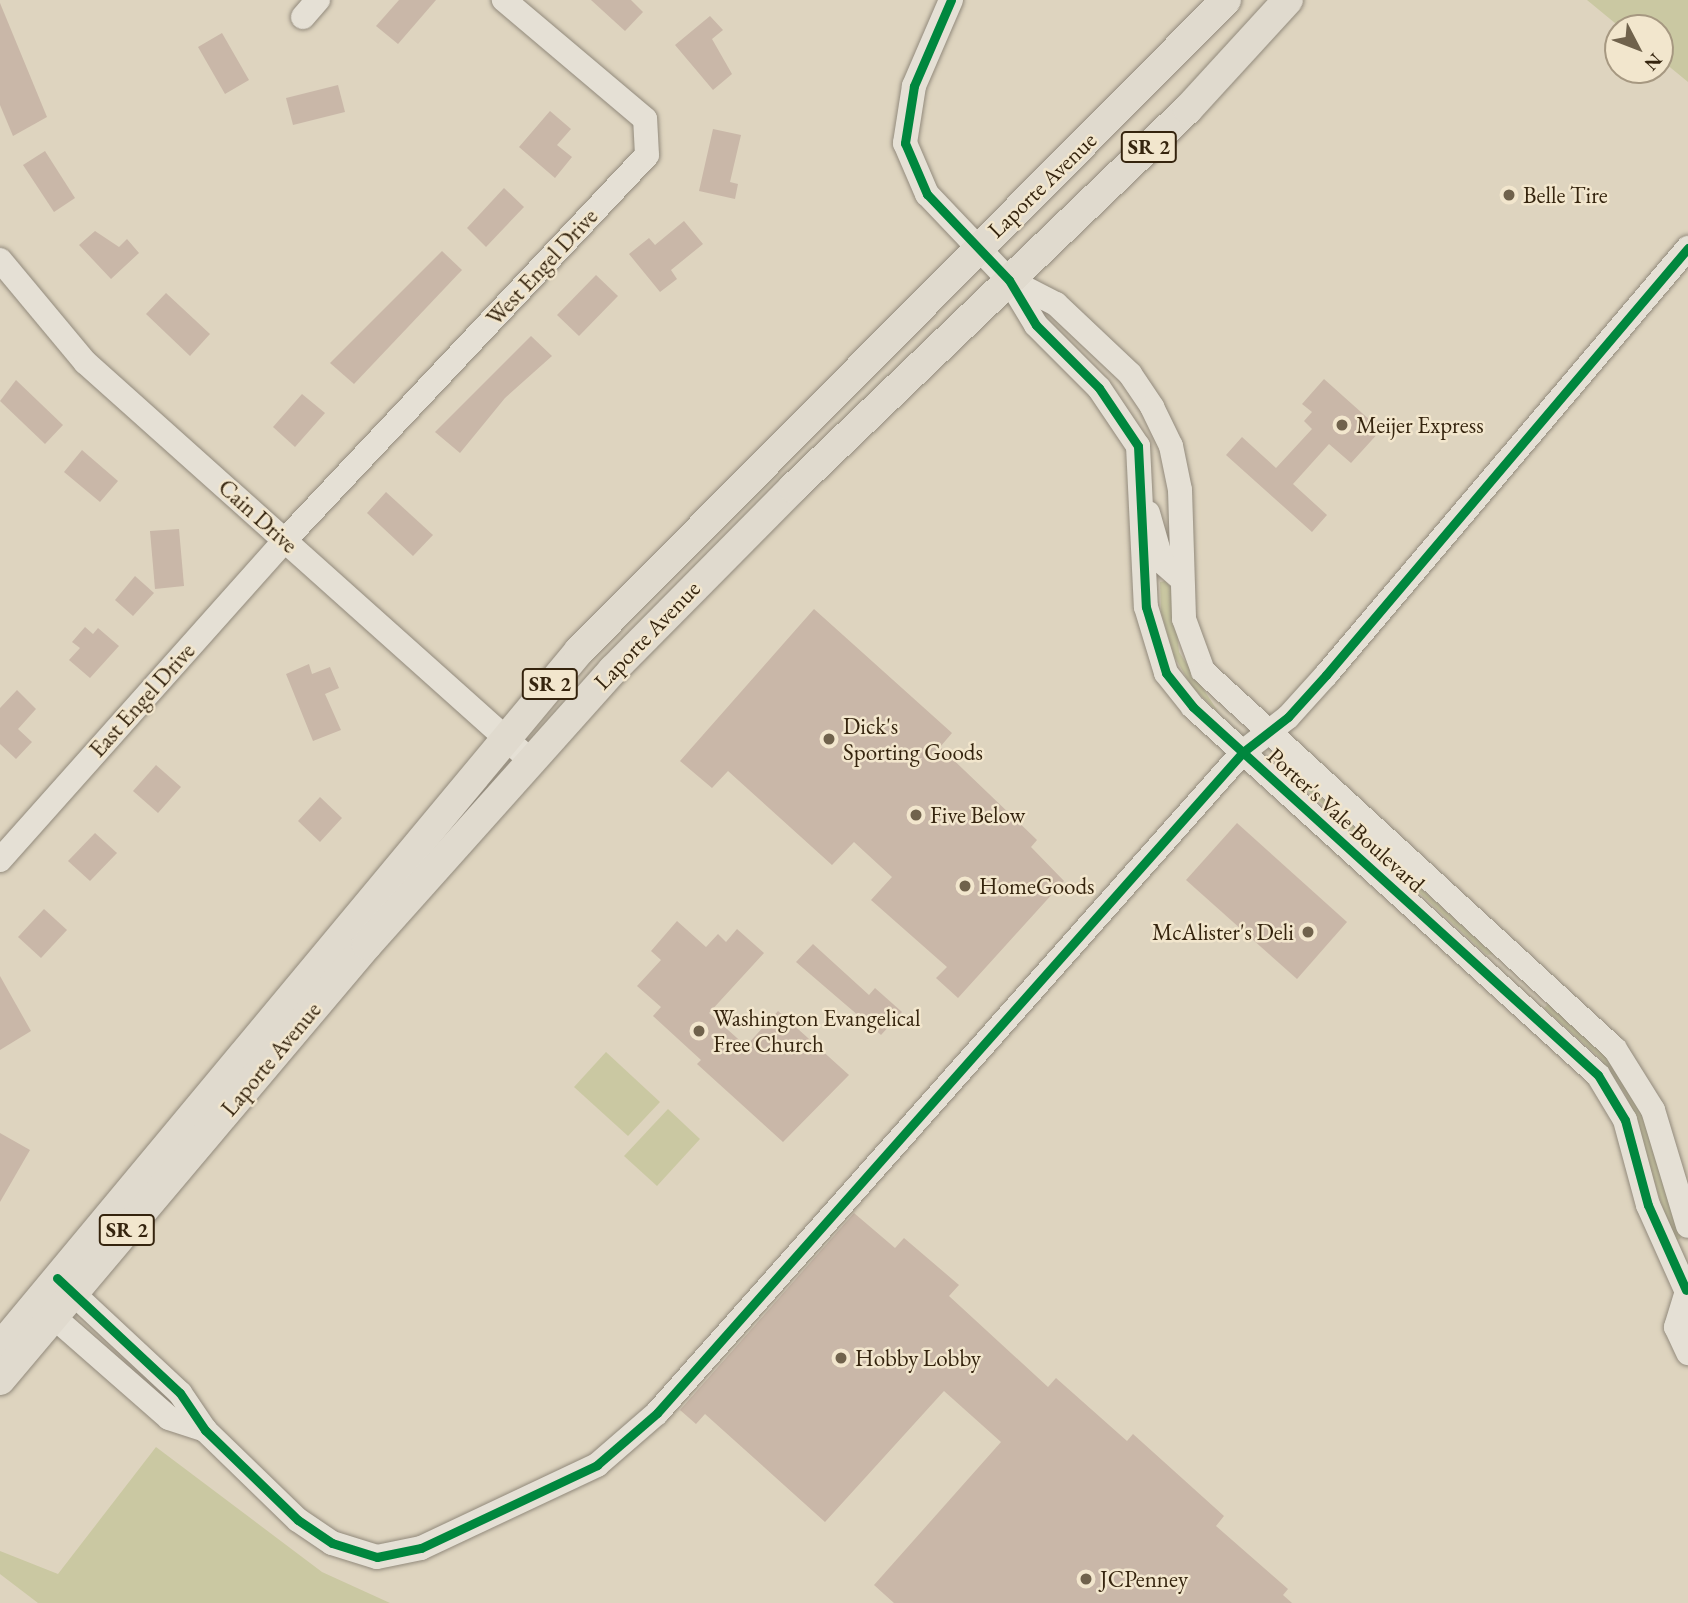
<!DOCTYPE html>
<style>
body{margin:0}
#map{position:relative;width:1688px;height:1603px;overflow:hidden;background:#ded4bf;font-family:"EB Garamond",serif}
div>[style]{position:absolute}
.green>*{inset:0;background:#cac8a2}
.building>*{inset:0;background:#c9b7a8}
.roads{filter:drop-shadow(0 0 2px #928a7c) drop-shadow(0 0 2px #928a7c)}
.minor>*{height:24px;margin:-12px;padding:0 12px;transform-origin:12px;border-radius:12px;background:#e5e0d5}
.major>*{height:30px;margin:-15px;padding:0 15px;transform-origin:15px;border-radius:15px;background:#e0dace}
.cycleway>*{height:9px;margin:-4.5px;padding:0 4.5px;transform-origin:4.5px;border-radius:4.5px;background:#00873e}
.dots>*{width:19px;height:19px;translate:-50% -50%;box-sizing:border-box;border:4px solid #f2e6cd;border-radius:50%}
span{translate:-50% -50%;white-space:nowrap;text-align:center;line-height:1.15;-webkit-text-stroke:5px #f2e6cd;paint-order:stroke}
.shield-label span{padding:2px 5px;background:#f2e6cd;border:2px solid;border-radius:5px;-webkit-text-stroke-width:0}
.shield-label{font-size:21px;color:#35240e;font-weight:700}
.street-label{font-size:23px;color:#35240e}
.poi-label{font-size:23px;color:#35240e}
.left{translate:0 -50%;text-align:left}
.right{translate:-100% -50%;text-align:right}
.north{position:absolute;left:1604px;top:14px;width:70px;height:70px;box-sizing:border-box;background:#f2e6cd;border:2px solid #a69881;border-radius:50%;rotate:132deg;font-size:19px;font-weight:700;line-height:28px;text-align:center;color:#35240e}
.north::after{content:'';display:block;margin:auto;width:24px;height:32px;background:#70624c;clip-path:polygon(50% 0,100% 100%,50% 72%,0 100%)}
</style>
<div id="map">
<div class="green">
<i style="clip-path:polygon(1587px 0,1688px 0,1688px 82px,1660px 59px,1660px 28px,1621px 28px)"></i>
<i style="clip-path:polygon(1165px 581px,1173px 590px,1179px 652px,1219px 713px,1192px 687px,1174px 656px,1161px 612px,1160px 582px)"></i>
<i style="clip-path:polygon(1291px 775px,1296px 775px,1493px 954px,1487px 955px)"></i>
<i style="clip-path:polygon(1549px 1003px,1609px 1059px,1637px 1100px,1681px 1238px,1674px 1242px,1626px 1095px,1600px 1058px,1544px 1008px)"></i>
<i style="clip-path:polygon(606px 1052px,660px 1102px,628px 1136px,574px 1087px)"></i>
<i style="clip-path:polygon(668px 1109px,700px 1139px,657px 1186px,624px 1156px)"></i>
<i style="clip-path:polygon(156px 1447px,322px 1572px,390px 1603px,38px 1603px,0 1574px,0 1551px,58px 1574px)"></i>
</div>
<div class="building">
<i style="clip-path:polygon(399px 0,436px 0,398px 44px,376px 26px)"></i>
<i style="clip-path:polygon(591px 0,631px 0,643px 12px,625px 31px)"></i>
<i style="clip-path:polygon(0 3px,47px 117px,13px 136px,0 105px)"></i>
<i style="clip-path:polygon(710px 16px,723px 30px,712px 39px,732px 74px,713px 90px,675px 45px)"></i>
<i style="clip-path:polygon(222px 33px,249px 80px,225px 94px,198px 47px)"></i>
<i style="clip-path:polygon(338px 85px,345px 112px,293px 125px,286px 98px)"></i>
<i style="clip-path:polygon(550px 111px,571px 129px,557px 145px,572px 157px,555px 178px,519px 147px)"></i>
<i style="clip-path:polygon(713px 129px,741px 135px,730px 182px,738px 184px,735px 199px,699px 191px)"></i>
<i style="clip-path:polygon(45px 151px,75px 198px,54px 212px,23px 165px)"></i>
<i style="clip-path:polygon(504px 188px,524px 207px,486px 247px,467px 228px)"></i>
<i style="clip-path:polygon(684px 221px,703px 244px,671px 270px,677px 279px,660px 292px,629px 254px,649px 238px,655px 245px)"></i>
<i style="clip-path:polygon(95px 231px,119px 247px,127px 239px,139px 253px,111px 279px,79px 245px)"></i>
<i style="clip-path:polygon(442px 251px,462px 270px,354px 384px,330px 363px)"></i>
<i style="clip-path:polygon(596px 275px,618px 296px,579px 336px,557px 315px)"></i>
<i style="clip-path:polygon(166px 293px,210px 334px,190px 356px,146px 314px)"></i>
<i style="clip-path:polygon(531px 336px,552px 356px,505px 398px,460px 453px,435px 432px)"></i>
<i style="clip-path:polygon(1324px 379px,1381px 430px,1351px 463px,1329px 444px,1293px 484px,1327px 515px,1312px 532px,1226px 455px,1242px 437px,1276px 468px,1312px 429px,1304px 421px,1312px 412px,1302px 404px)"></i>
<i style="clip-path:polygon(16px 380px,63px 425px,45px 444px,0 401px)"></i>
<i style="clip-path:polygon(302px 394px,325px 413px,295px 447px,273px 427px)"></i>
<i style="clip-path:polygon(82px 450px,118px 481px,100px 502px,64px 472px)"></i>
<i style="clip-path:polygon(386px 492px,433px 535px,413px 556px,367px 513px)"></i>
<i style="clip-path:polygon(179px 529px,184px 586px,155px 589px,150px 531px)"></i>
<i style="clip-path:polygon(135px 576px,154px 593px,133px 616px,115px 600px)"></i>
<i style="clip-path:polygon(814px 609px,952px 733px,940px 747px,1037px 840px,1031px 847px,1064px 881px,958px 998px,936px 978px,947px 967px,871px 900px,892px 877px,854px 842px,832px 865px,728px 771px,712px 788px,680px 761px)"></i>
<i style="clip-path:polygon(85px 627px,93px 634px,98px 628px,119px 646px,90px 678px,69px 660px,80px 648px,72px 642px)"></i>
<i style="clip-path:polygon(309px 664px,312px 674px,330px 667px,339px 688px,325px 694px,341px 730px,313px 741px,286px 674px)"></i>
<i style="clip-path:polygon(17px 690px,36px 709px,18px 729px,32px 742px,16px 759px,0 744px,0 708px)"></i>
<i style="clip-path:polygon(156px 765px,181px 787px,158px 813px,133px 791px)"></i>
<i style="clip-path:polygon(320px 797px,342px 818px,320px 842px,298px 821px)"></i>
<i style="clip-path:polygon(1237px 823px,1347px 922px,1297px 979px,1186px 880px)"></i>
<i style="clip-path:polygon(95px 833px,117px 853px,90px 881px,68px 861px)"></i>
<i style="clip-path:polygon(44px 909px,67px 930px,41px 958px,18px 937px)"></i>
<i style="clip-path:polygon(677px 921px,706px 947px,718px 934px,726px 942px,737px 929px,764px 953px,709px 1013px,746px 1046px,778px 1011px,849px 1075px,783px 1142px,697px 1064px,701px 1060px,653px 1016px,661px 1007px,637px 986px,661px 960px,651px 951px)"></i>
<i style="clip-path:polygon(813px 944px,869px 995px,875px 988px,902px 1012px,881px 1035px,796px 962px)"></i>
<i style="clip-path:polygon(0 976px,31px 1031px,0 1050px)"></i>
<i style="clip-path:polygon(0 1133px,30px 1150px,0 1202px)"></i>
<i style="clip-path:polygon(854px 1213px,895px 1248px,904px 1238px,959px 1285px,949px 1296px,1048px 1387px,1056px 1378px,1127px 1441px,1133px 1434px,1224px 1516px,1216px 1526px,1288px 1589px,1283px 1595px,1292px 1603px,894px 1603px,874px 1585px,1001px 1442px,944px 1391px,825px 1522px,705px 1414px,696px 1424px,680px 1410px)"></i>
</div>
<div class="roads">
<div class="minor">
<i style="left:951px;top:0;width:94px;rotate:113.3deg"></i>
<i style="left:914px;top:86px;width:58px;rotate:99deg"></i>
<i style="left:905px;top:143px;width:56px;rotate:66.7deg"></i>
<i style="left:927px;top:194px;width:119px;rotate:46.4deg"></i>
<i style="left:1009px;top:280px;width:52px;rotate:59deg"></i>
<i style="left:1036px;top:325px;width:89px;rotate:45deg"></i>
<i style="left:1099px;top:388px;width:70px;rotate:56.1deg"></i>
<i style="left:1138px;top:446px;width:161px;rotate:87.2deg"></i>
<i style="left:1146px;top:607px;width:69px;rotate:73.1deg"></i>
<i style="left:1166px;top:673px;width:43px;rotate:51.5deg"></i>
<i style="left:1193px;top:707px;width:547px;rotate:42.26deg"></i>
<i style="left:1598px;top:1075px;width:52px;rotate:59deg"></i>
<i style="left:1625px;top:1120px;width:88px;rotate:74.9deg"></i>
<i style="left:1648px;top:1205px;width:93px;rotate:65.9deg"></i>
<i style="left:303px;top:17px;width:23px;rotate:-49deg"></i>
<i style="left:0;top:260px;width:133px;rotate:50.2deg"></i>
<i style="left:85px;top:362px;width:597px;rotate:41.81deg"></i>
<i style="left:1009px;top:280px;width:53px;rotate:27.1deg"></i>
<i style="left:1056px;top:304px;width:102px;rotate:43.4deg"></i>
<i style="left:1130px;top:374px;width:40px;rotate:56deg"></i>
<i style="left:1152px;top:407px;width:43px;rotate:64deg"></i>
<i style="left:1171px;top:446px;width:45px;rotate:78.4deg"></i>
<i style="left:1180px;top:490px;width:129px;rotate:88.2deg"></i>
<i style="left:1184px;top:619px;width:55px;rotate:69.9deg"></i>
<i style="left:1203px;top:671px;width:559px;rotate:42.54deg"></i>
<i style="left:1615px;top:1049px;width:72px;rotate:58.1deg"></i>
<i style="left:1653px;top:1110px;width:121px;rotate:73.2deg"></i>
<i style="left:1148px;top:513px;width:51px;rotate:74.1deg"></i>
<i style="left:1162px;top:562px;width:23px;rotate:41deg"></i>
<i style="left:0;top:860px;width:429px;rotate:-48.3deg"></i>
<i style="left:285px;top:540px;width:528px;rotate:-46.76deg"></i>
<i style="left:647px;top:155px;width:36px;rotate:-93deg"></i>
<i style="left:645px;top:119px;width:185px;rotate:-139.8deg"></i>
<i style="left:61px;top:1282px;width:163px;rotate:43deg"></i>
<i style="left:180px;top:1393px;width:45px;rotate:56deg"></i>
<i style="left:205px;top:1430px;width:129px;rotate:44.1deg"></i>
<i style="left:298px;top:1520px;width:41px;rotate:34.1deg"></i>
<i style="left:332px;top:1543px;width:47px;rotate:17.3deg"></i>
<i style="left:377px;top:1557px;width:45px;rotate:-11.6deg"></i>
<i style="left:421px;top:1548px;width:195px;rotate:-25.2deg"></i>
<i style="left:597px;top:1465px;width:79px;rotate:-40.9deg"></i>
<i style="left:657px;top:1413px;width:883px;rotate:-48.44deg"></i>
<i style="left:1243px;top:752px;width:57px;rotate:-37.9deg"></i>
<i style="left:1288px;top:717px;width:57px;rotate:-47.9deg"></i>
<i style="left:1326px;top:675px;width:560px;rotate:-49.71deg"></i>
<i style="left:1688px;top:1288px;width:41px;rotate:107.1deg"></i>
<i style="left:1676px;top:1327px;width:29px;rotate:65deg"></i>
<i style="left:40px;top:1305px;width:171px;rotate:41.2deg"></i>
<i style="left:169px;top:1418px;width:38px;rotate:18deg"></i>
</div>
<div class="major">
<i style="left:0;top:1347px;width:905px;rotate:-50.24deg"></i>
<i style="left:579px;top:651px;width:918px;rotate:-45.18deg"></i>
<i style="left:0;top:1380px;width:569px;rotate:-49.85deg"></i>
<i style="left:367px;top:945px;width:369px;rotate:-48.2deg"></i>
<i style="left:613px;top:670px;width:256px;rotate:-45.3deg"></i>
<i style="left:793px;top:488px;width:547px;rotate:-43.82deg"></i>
<i style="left:1188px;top:109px;width:148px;rotate:-47.5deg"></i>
</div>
</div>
<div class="cycleway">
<i style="left:951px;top:0;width:94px;rotate:113.3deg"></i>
<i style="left:914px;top:86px;width:58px;rotate:99deg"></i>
<i style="left:905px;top:143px;width:56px;rotate:66.7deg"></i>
<i style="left:927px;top:194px;width:119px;rotate:46.4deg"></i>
<i style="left:1009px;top:280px;width:52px;rotate:59deg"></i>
<i style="left:1036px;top:325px;width:89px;rotate:45deg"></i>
<i style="left:1099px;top:388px;width:70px;rotate:56.1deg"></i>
<i style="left:1138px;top:446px;width:161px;rotate:87.2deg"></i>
<i style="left:1146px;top:607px;width:69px;rotate:73.1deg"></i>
<i style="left:1166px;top:673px;width:43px;rotate:51.5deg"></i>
<i style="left:1193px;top:707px;width:547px;rotate:42.26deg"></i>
<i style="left:1598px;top:1075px;width:52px;rotate:59deg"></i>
<i style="left:1625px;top:1120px;width:88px;rotate:74.9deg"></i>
<i style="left:1648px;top:1205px;width:93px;rotate:65.9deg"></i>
<i style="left:57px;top:1278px;width:168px;rotate:43.1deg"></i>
<i style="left:180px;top:1393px;width:45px;rotate:56deg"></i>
<i style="left:205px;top:1430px;width:129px;rotate:44.1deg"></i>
<i style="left:298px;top:1520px;width:41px;rotate:34.1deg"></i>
<i style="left:332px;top:1543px;width:47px;rotate:17.3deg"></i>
<i style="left:377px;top:1557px;width:45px;rotate:-11.6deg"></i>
<i style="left:421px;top:1548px;width:195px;rotate:-25.2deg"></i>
<i style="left:597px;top:1465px;width:79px;rotate:-40.9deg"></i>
<i style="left:657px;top:1413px;width:883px;rotate:-48.44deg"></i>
<i style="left:1243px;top:752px;width:57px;rotate:-37.9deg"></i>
<i style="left:1288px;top:717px;width:57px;rotate:-47.9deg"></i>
<i style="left:1326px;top:675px;width:560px;rotate:-49.71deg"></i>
</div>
<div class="dots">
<i style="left:1509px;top:195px;background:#70624c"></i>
<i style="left:1342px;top:425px;background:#70624c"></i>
<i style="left:829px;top:739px;background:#70624c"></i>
<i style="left:916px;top:815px;background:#70624c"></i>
<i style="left:965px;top:886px;background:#70624c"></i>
<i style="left:1308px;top:932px;background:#70624c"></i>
<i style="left:699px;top:1031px;background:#70624c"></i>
<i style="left:841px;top:1358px;background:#70624c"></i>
<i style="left:1086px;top:1579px;background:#70624c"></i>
</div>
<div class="shield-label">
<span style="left:1149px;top:147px">SR 2</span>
<span style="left:550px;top:684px">SR 2</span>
<span style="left:127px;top:1230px">SR 2</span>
</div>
<div class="street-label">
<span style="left:1042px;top:185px;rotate:-44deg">Laporte Avenue</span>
<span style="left:542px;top:267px;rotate:-47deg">West Engel Drive</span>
<span style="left:258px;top:516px;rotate:42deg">Cain Drive</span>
<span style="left:647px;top:635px;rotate:-46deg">Laporte Avenue</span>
<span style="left:142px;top:700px;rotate:-48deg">East Engel Drive</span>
<span style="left:1346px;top:820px;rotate:42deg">Porter's Vale Boulevard</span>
<span style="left:271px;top:1059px;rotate:-50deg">Laporte Avenue</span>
</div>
<div class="poi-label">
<span class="left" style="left:1523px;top:195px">Belle Tire</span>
<span class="left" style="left:1356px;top:425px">Meijer Express</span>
<span class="left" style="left:843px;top:739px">Dick's<br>Sporting Goods</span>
<span class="left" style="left:930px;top:815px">Five Below</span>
<span class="left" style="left:979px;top:886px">HomeGoods</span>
<span class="right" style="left:1294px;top:932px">McAlister's Deli</span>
<span class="left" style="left:713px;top:1031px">Washington Evangelical<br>Free Church</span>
<span class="left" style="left:855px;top:1358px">Hobby Lobby</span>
<span class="left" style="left:1100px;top:1579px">JCPenney</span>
</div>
<div class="north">N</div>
</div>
